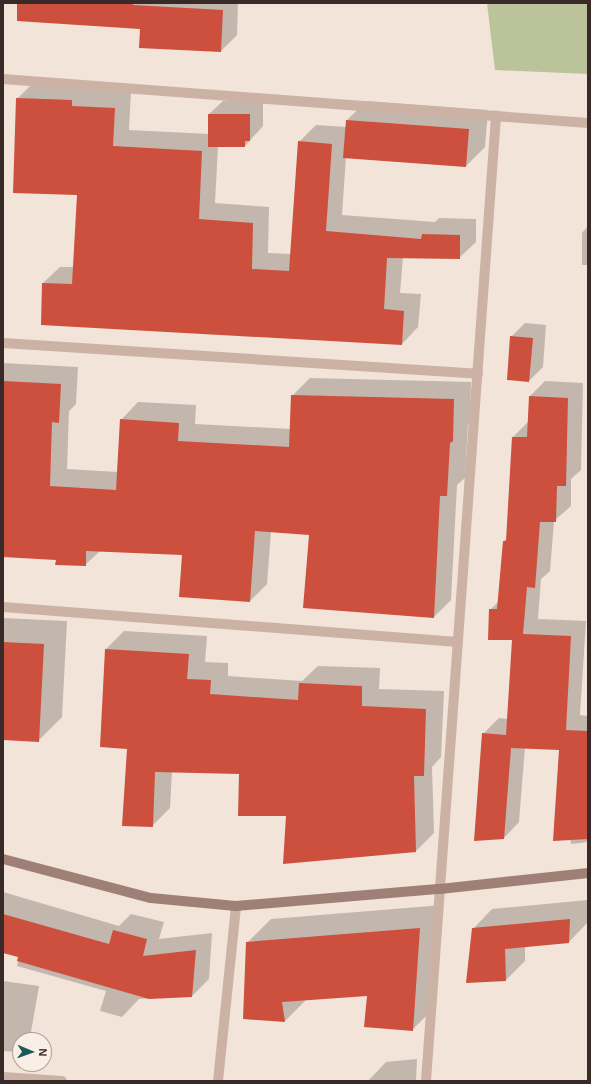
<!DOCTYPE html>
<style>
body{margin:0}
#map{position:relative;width:591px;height:1084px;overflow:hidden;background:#f3e4d9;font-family:Arial,sans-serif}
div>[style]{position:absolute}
.green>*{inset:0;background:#bac399}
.shadow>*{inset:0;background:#0003}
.building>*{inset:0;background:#cd4f3d}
.street>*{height:10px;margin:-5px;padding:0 5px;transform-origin:5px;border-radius:5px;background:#ccb2a5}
.secondary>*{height:10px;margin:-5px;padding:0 5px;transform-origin:5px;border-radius:5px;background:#9f8076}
span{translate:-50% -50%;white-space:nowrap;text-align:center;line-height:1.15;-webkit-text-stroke:3.5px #faefe6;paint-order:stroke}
.frame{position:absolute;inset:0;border:4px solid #372a27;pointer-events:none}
.north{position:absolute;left:12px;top:1032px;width:40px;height:40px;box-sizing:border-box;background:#faefe6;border:1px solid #aca09a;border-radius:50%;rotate:92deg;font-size:11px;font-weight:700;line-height:16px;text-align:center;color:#372a27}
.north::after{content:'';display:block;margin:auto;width:14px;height:18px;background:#1a5b57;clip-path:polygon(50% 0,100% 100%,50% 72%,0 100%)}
</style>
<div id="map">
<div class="green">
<i style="clip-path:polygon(487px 3px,588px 3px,588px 74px,495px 70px)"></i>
</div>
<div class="shadow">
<i style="clip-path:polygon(44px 3px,238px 3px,237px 35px,221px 51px)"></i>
<i style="clip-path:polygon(34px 82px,131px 92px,129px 130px,209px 134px,209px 114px,223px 101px,263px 101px,263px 126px,245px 146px,218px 146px,215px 203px,269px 207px,268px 253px,291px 254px,299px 142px,316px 125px,347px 127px,347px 120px,367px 101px,488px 110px,485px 147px,466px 166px,346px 157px,342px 215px,435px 222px,439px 218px,476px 219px,476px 242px,459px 258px,403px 257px,400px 293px,421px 294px,418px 327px,402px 344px,43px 283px,60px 267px,74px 267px,78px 194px,17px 99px)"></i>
<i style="clip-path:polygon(588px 226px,588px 265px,582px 265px,582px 233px)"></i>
<i style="clip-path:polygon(525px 323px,546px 325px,543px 367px,529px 381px,508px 379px,511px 337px)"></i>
<i style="clip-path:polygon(3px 363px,78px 367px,76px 404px,69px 411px,67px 469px,118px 472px,121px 420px,138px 402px,196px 405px,195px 424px,291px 429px,292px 396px,310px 378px,471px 382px,470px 422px,468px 425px,465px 478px,457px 485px,451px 600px,434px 617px,310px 534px,271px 531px,267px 584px,250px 601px,183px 554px,100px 551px,85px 565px,57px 559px,3px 556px)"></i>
<i style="clip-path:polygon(545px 381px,583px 383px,581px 470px,571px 479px,571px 506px,554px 521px,550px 571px,541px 579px,538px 619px,586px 621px,580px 715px,588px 716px,588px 842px,571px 844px,560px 749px,525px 747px,519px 822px,504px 838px,483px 734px,499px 718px,508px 719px,513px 639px,490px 610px,499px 601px,504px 541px,507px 538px,513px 437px,529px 421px,530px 396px)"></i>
<i style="clip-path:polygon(3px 618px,67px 621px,62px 717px,38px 741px,3px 739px)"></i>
<i style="clip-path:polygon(124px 631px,207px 636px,205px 662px,228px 663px,228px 676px,302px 681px,318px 666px,380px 668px,379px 689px,444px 691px,441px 757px,432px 767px,434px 833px,416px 851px,287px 815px,240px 773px,172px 771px,170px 808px,152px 826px,128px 748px,105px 650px)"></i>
<i style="clip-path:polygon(3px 892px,119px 926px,131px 914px,164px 922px,159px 939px,212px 933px,209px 979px,192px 996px,139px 999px,122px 1017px,100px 1011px,106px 991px,17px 966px,19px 957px,3px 952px)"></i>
<i style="clip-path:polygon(588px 900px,588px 922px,569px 942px,525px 946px,525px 961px,506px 980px,473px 929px,492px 909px)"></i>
<i style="clip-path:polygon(443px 905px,436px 1006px,412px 1030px,368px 994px,307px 999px,285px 1021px,244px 1018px,247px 943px,271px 919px)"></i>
<i style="clip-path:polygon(3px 981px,39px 986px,30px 1038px,20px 1040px,20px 1048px,16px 1052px,3px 1051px)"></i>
<i style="clip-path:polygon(417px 1059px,416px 1081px,368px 1081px,386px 1062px)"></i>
</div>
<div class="building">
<i style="clip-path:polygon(17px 3px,133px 3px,133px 5px,223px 10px,221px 52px,139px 48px,140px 29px,17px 21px)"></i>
<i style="clip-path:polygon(16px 98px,72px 100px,72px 106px,115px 108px,113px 146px,202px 151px,199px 219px,253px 223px,252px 269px,289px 271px,298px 141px,332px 144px,326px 231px,421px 239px,422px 234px,460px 235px,460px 259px,387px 258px,384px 309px,404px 311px,402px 345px,41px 325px,42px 283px,72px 284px,77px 195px,13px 193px)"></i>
<i style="clip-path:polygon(208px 114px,250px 114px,250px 141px,245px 141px,245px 147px,208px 147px)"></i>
<i style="clip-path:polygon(346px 120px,469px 129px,466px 167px,343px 158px)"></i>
<i style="clip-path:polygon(510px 336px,533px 338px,529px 382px,507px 380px)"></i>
<i style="clip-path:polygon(3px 381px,61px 384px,59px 423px,52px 422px,50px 486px,116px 490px,120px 419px,179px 423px,178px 441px,289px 447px,291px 395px,454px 399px,453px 441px,450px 443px,447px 496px,440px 496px,434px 618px,303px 608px,309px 535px,255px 531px,250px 602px,179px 597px,182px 555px,86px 551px,86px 566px,55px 565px,56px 560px,3px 557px)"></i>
<i style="clip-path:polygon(529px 396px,568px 398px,566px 486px,557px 486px,556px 522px,540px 522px,535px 588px,527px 587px,523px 634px,571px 636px,566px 730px,588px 731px,588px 839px,553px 841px,559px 750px,511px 748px,504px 839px,474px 841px,482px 733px,506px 735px,512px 640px,488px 640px,489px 609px,497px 609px,503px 541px,506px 541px,512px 437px,527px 437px)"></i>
<i style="clip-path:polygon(3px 642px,44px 644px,39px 742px,3px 740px)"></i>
<i style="clip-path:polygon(105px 649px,189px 654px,187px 679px,211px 680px,210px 694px,298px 700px,299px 683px,362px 686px,362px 706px,426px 709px,424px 776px,414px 776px,416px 852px,283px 864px,286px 816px,238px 816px,239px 774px,155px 772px,153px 827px,122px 826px,127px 749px,100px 747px)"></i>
<i style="clip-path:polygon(3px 914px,109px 944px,113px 930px,147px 939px,143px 956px,196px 950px,192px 997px,149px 999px,17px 961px,18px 957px,3px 953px)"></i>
<i style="clip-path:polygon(570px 919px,569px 943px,505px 949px,506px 981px,466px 983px,472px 928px)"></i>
<i style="clip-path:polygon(420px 928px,413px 1031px,364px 1027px,367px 996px,282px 1002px,285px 1022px,243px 1019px,246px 942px)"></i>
</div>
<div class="street">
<i style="left:3px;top:79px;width:587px;rotate:4.3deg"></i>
<i style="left:3px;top:343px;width:476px;rotate:3.7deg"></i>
<i style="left:3px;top:607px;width:456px;rotate:4.4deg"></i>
<i style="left:3px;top:1077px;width:59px;rotate:3.9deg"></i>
<i style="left:218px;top:1081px;width:176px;rotate:-84.1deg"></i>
<i style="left:426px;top:1081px;width:968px;rotate:-85.85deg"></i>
</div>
<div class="secondary">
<i style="left:3px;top:859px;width:153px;rotate:14.8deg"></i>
<i style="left:151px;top:898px;width:85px;rotate:5.4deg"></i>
<i style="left:236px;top:906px;width:205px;rotate:-4.8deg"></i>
<i style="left:440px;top:889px;width:149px;rotate:-6.2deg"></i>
</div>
<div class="frame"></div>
<div class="north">N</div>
</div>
